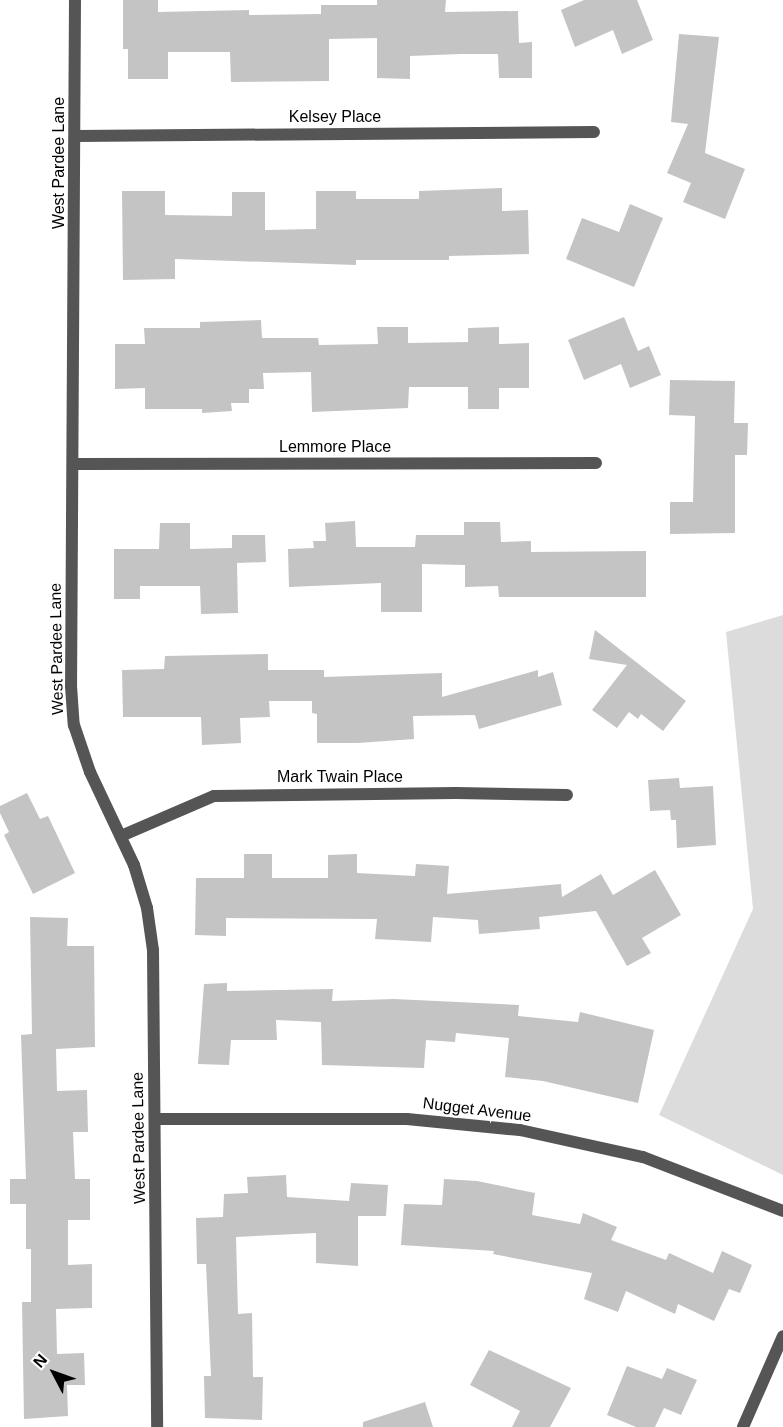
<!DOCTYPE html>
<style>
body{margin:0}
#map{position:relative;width:783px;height:1427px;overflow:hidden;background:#fff;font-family:Arial,sans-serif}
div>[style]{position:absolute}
.green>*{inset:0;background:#dcdcdc}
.building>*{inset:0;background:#c4c4c4}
.street>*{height:12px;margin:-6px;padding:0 6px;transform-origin:6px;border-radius:6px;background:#555}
span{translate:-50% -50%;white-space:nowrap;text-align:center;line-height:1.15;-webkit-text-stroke:4.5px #fff;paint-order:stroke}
.street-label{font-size:16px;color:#000}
.north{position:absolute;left:24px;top:1343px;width:60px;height:60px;-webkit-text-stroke:4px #fff;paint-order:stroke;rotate:311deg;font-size:16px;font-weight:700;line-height:24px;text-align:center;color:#000}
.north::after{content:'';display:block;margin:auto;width:21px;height:27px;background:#000;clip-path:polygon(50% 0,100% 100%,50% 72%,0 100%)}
</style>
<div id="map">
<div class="green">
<i style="clip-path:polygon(783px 615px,783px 1175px,659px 1115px,753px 909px,726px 632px)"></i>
</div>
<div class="building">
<i style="clip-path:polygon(123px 0,158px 0,158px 12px,249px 10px,249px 15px,321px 14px,321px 5px,377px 5px,377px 0,446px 0,445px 12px,518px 11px,519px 43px,532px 42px,532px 78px,499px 78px,498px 54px,461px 54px,410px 56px,410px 79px,377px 78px,377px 38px,329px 39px,329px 81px,231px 82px,230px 52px,168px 52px,168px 79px,128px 79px,128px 49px,123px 49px)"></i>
<i style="clip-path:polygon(584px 0,637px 0,653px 40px,622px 54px,613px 30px,575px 47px,561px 10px)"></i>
<i style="clip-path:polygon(679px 34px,719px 37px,705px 153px,745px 169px,725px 219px,683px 202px,691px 183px,667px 173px,688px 124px,671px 122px)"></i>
<i style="clip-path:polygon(502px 188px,502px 211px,528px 210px,529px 254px,449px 256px,449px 260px,356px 260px,356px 265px,175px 259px,175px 279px,123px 280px,122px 191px,165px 191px,165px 215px,232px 216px,232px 192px,265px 192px,265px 230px,316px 229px,316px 191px,356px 191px,356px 199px,419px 199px,419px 191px)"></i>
<i style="clip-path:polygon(630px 204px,663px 218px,634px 287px,566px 259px,582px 218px,619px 232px)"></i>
<i style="clip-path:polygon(624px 317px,638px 351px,649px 346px,661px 375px,630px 388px,621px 364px,584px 380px,568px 340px)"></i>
<i style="clip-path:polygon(261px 320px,262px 338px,318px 338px,319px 345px,378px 344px,377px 327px,408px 327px,408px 343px,468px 342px,468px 328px,499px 327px,499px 344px,529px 343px,529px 388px,499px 388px,499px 409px,468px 409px,468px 387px,409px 387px,408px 408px,312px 412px,311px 372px,263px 373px,264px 389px,249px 389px,249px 403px,231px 403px,232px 411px,202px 413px,202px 409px,145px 409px,145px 388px,115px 389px,115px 344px,145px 344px,144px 328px,200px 328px,200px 322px)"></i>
<i style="clip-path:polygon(670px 380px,735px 381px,734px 423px,748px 423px,747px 455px,735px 455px,735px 533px,670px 534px,670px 502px,693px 502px,695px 416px,669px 415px)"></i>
<i style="clip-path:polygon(355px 521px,356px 547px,415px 547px,416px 535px,464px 535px,464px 522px,500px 522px,501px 542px,531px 541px,531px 552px,646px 551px,646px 597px,499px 597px,498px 586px,465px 587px,465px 565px,422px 564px,422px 612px,381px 612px,381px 583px,289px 587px,288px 549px,314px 548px,313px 541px,326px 541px,325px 523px)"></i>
<i style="clip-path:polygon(160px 523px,190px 523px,190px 549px,232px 548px,232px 535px,265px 535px,266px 562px,237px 563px,238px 613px,201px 614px,200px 586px,140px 586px,140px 599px,114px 599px,114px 549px,159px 549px)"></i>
<i style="clip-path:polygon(595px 630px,686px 701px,663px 731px,641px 714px,638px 719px,629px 712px,617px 728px,592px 710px,627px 665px,589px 659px)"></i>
<i style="clip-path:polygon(268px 654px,268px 670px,324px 670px,324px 677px,442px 673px,442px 697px,538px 670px,538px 677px,553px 672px,562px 705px,479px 729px,475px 715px,413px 716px,414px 739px,358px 743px,317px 743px,317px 714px,312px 713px,312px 701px,269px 701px,270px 717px,240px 718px,241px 743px,202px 745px,201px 717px,123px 717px,122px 670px,164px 669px,165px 656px)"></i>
<i style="clip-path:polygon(679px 778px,680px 788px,713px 786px,716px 845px,677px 848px,676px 820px,671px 820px,670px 810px,650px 811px,648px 780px)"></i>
<i style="clip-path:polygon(27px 793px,40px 819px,48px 816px,75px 873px,33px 894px,4px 835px,9px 832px,0 813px,0 806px)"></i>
<i style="clip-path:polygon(244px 854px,272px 854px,272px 878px,328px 878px,328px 855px,357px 854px,357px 873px,415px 876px,416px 864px,449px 866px,447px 894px,561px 884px,562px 897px,601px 874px,613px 895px,655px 870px,681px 915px,642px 938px,651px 953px,627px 966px,596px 911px,539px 917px,540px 929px,479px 934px,478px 920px,433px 917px,431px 942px,375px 939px,377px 919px,226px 918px,226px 936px,195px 935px,196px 878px,244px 878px)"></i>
<i style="clip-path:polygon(30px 917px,68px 918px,67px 946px,94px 946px,95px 1047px,56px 1049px,57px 1091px,87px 1090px,88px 1132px,73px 1132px,75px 1179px,90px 1179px,90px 1220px,68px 1220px,68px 1265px,92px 1264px,92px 1308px,56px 1309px,57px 1354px,84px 1353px,85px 1385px,67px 1385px,68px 1416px,24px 1419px,22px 1302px,31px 1302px,31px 1249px,26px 1249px,26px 1204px,10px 1204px,10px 1179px,26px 1179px,21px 1035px,32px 1034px)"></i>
<i style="clip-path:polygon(227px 983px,227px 991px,333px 989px,332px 1001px,394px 999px,519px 1005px,518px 1016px,578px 1022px,580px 1012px,654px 1030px,638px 1103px,543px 1081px,505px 1077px,509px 1038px,456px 1033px,455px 1042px,426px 1040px,424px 1068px,322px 1065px,321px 1022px,276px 1020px,277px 1040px,231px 1040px,229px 1065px,198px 1064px,204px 984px)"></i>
<i style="clip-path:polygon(286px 1175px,287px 1197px,349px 1201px,351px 1183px,388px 1185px,386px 1216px,358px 1216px,358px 1266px,316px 1263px,316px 1233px,236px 1237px,238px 1314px,252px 1313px,253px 1377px,263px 1377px,262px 1420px,205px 1418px,204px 1376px,211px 1376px,206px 1264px,197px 1264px,196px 1218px,223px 1217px,224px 1194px,248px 1193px,247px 1177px)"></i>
<i style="clip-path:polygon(444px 1179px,477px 1181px,535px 1193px,532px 1215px,580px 1224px,583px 1213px,617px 1227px,611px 1240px,666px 1260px,669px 1253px,713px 1273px,722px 1251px,752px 1265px,740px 1293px,729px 1289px,714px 1321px,678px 1304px,675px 1314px,626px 1291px,618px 1312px,584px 1299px,592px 1273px,493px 1254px,494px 1251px,401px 1245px,404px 1204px,442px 1205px)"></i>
<i style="clip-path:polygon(489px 1350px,571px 1388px,550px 1427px,512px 1427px,520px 1411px,470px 1385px)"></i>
<i style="clip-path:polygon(627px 1366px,662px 1379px,667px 1368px,697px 1380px,681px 1415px,664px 1408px,655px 1427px,636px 1427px,607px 1415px)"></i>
<i style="clip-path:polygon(425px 1402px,433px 1427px,363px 1427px,363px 1422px)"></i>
</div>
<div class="street">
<i style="left:75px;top:0;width:686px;rotate:90.33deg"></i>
<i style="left:71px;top:686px;width:39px;rotate:86deg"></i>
<i style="left:74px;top:725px;width:50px;rotate:71.2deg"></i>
<i style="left:90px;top:772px;width:103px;rotate:64.7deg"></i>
<i style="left:134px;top:865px;width:45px;rotate:73.2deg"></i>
<i style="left:147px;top:908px;width:42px;rotate:81.9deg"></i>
<i style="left:153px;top:950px;width:477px;rotate:89.5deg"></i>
<i style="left:76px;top:136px;width:518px;rotate:-0.44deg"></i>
<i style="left:74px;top:464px;width:522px;rotate:-0.11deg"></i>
<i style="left:121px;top:836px;width:101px;rotate:-23.3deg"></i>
<i style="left:214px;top:796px;width:242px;rotate:-0.7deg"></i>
<i style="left:456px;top:793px;width:111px;rotate:1deg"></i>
<i style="left:155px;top:1119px;width:252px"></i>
<i style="left:407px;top:1119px;width:114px;rotate:5.6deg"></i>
<i style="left:520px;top:1130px;width:126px;rotate:12.4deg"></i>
<i style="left:643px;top:1157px;width:150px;rotate:21.1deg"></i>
<i style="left:743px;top:1427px;width:99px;rotate:-66.3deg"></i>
</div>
<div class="street-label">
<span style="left:335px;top:117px">Kelsey Place</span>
<span style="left:59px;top:163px;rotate:-90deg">West Pardee Lane</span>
<span style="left:335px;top:447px">Lemmore Place</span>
<span style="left:57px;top:649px;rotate:-91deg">West Pardee Lane</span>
<span style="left:340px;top:777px">Mark Twain Place</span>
<span style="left:477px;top:1110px;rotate:7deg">Nugget Avenue</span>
<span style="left:139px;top:1138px;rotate:-91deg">West Pardee Lane</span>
</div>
<div class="north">N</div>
</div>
